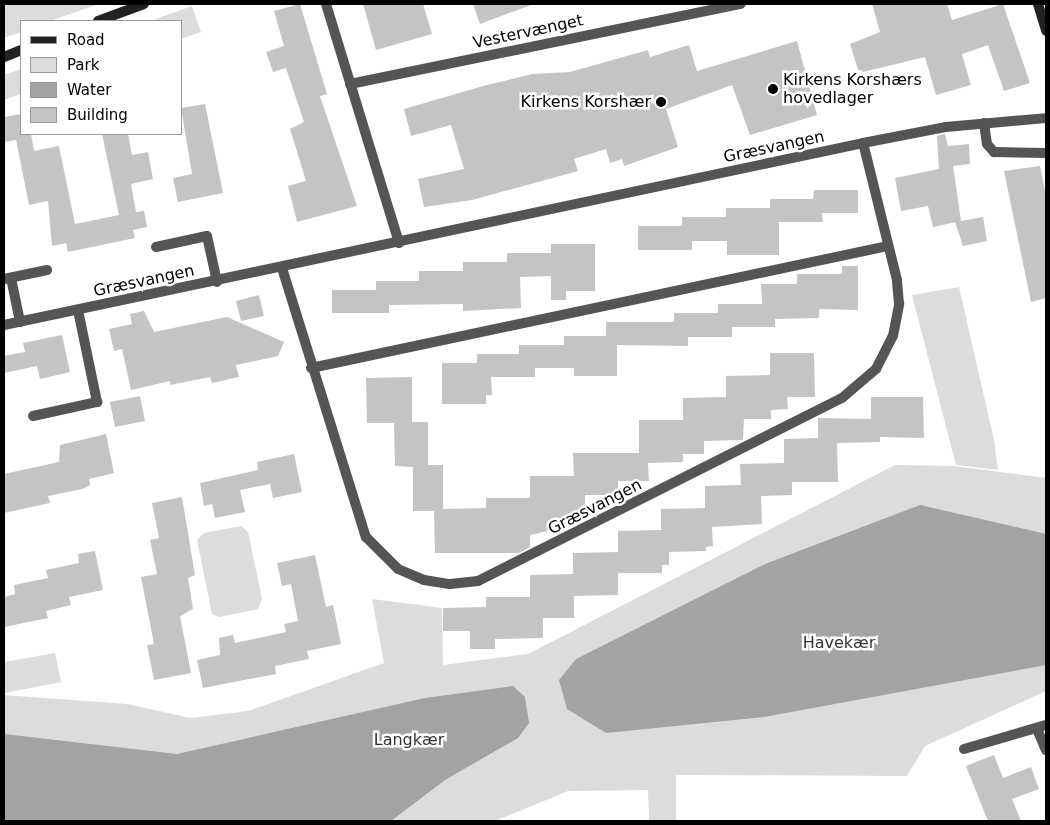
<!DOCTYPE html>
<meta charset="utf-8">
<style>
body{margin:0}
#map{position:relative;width:1050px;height:825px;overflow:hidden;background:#fff;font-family:"DejaVu Sans",sans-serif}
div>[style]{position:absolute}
.green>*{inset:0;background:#dcdcdc}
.water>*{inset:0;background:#a3a3a3}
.building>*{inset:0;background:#c4c4c4}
.street>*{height:10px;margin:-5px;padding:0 5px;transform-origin:5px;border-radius:5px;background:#555}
.secondary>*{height:10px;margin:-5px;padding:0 5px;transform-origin:5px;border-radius:5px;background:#222}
.dots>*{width:14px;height:14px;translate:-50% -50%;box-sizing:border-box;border:2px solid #fff;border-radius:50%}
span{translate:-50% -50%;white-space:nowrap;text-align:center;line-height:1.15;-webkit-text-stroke:5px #fff;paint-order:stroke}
.street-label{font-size:16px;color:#000}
.poi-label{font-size:16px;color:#000}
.left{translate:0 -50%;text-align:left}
.right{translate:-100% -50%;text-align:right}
.park-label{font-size:16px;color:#333}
.frame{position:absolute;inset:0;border:5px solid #000;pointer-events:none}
.legend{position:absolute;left:20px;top:20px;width:162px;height:115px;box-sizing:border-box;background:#fff;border:1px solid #999;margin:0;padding:6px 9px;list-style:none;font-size:15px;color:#000}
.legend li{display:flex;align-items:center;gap:10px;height:25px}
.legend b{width:25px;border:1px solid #999}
</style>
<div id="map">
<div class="green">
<i style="clip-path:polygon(4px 4px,99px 4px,50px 21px,21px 21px,21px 32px,4px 38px)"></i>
<i style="clip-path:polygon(192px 6px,201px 32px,181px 39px,181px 21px,150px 21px)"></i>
<i style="clip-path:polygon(21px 69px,21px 94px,4px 100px,4px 75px)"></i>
<i style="clip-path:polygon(959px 287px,994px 440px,998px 470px,956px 465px,912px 295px)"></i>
<i style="clip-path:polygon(895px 465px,954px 466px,1046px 478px,1046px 691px,925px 746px,907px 776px,676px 775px,676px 821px,649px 821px,648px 790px,568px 791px,495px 821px,4px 821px,4px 695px,127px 704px,191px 718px,248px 711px,384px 663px,372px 599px,442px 608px,443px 665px,528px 654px)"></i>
<i style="clip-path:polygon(241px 526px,248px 532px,262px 599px,258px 609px,219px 617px,212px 614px,197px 540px,204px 533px)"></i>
<i style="clip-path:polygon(55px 653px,61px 682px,5px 693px,4px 662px)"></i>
</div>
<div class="water">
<i style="clip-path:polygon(920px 505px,1046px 534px,1046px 665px,764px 717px,606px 733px,567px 709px,559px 680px,576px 659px,765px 564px)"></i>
<i style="clip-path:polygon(513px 686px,525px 697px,529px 723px,518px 738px,445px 780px,391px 821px,4px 821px,4px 734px,177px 754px,425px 698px)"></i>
</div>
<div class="building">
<i style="clip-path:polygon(300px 4px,327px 94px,320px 96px,357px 206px,297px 222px,288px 186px,306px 181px,290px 129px,304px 122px,286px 68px,273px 72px,266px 52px,284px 46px,274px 11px)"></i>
<i style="clip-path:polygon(363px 4px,423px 4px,432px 34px,376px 50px)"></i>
<i style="clip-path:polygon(473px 4px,531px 4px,531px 5px,480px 24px)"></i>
<i style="clip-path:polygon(872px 4px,947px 4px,952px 20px,1003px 4px,1030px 83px,1004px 91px,988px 45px,962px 54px,971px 85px,936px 95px,925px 57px,859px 73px,850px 44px,880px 32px)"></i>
<i style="clip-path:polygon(797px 41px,817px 115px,750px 135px,732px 85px,666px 109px,678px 147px,624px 166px,622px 159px,610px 163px,606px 149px,574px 159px,578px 171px,472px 200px,424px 207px,418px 179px,464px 169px,451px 125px,411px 136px,404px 109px,483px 86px,532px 74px,570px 72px,648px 50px,650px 57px,689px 45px,697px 71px)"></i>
<i style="clip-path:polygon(205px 104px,223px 193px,178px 202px,173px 178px,192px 174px,181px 108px)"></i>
<i style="clip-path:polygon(21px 114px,21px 134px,31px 134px,34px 151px,59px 146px,75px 224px,119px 215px,102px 134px,128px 134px,132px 155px,148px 152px,153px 179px,131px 184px,136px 212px,144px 211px,147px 227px,133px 230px,135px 238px,68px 252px,66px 243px,52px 246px,48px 201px,29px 205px,16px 140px,4px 142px,4px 117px)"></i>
<i style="clip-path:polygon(945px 134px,948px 146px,969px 144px,970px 164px,953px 166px,961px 221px,933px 227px,928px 206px,901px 211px,895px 178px,939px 169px,937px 136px)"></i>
<i style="clip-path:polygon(1040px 166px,1046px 196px,1046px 298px,1031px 302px,1004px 171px)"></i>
<i style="clip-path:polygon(814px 190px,858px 190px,858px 213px,822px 213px,823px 222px,779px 222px,779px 255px,727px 255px,727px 241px,692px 241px,692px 250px,638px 250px,638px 226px,682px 226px,682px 217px,726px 217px,726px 208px,770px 208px,770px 199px,813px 199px)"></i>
<i style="clip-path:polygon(983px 217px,987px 241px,963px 246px,955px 222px)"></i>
<i style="clip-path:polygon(551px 244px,595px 244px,595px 291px,566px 291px,566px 300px,551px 300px,551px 276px,520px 277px,521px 308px,463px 311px,463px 304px,389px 305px,389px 313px,332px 313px,332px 290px,376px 290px,376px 281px,419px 281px,419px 271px,463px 271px,463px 262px,507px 262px,507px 253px,551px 253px)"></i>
<i style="clip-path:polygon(842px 266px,858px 266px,858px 310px,819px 309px,819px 318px,775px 319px,775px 327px,732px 327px,732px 337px,688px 337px,688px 346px,617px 345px,617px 376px,574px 376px,574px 368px,535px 368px,535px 377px,491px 377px,492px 395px,486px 395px,486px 404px,442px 404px,442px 363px,477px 363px,477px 354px,519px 354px,519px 345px,564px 345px,564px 336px,606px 336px,606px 322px,674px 322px,674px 313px,718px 313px,718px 304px,762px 304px,761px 284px,797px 284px,797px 274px,842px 274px)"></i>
<i style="clip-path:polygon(259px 295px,264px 316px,241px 321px,236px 301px)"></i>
<i style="clip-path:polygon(144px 311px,154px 332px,227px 317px,284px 342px,278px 356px,236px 365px,239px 377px,212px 383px,210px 377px,170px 385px,170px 381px,131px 390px,122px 349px,114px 351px,109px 329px,132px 324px,130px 314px)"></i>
<i style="clip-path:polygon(62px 335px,70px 372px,40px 379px,37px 366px,4px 373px,4px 356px,25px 352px,23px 343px)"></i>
<i style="clip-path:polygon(770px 353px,814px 353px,815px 397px,787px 397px,788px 409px,771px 410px,771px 419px,744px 419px,743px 440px,704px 441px,704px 454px,683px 454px,683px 462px,648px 463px,649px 481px,618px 481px,618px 495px,585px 495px,585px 515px,574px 515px,574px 525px,530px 535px,530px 547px,519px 553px,435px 553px,434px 511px,413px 511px,413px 467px,395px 466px,394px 423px,367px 423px,366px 378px,412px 377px,412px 422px,428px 422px,428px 465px,443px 465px,443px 509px,486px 508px,486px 498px,530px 498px,530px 476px,574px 476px,573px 453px,639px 453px,639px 420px,683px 420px,683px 398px,726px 397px,726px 376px,770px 375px)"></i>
<i style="clip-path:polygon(140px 396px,145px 421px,115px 427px,110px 402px)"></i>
<i style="clip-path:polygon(871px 397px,923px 397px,924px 438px,880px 437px,880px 442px,837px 443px,838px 482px,792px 482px,792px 495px,761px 496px,762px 524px,712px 527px,713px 546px,706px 547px,706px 551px,669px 552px,669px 565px,662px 565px,662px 573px,618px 573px,618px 595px,574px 596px,574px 618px,543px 618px,543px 638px,495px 639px,495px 649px,470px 649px,470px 631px,443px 631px,443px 608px,486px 607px,486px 597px,530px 597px,530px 575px,573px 574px,573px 553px,618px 552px,618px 531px,661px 530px,661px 509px,705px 508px,705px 486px,741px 485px,740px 464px,784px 463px,784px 439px,818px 438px,818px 418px,871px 419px)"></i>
<i style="clip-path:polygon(106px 434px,114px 473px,89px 479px,90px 485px,82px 489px,48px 496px,50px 503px,4px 513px,4px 474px,59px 462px,60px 445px)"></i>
<i style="clip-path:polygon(294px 454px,302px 492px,273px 498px,270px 484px,240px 490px,245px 512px,215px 518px,212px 504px,204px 506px,200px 483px,258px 470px,257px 462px)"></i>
<i style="clip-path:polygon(182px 497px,195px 575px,188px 578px,193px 609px,180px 616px,191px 673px,154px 680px,147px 645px,154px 644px,141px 577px,157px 574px,150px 540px,159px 538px,152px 503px)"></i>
<i style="clip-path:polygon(95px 551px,103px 590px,69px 597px,71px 605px,46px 611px,48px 618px,4px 627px,4px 597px,15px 594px,14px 585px,48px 578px,46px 570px,79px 563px,78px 554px)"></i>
<i style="clip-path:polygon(315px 555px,326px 607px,333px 605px,341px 644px,307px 651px,309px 659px,275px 666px,276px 674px,203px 688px,197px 660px,220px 655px,219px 638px,233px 635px,235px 643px,286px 632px,284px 624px,298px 621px,291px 584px,282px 586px,277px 563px)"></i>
<i style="clip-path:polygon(994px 755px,1003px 778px,1031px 767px,1039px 789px,1012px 799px,1021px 821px,988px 821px,966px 766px)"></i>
</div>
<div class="street">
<i style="left:326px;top:4px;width:250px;rotate:73deg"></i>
<i style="left:350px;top:84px;width:399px;rotate:-11.6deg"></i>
<i style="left:984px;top:123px;width:21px;rotate:82deg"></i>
<i style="left:987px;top:144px;width:11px;rotate:49deg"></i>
<i style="left:994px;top:152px;width:52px;rotate:1.1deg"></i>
<i style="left:156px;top:247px;width:52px;rotate:-12.2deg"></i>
<i style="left:207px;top:236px;width:47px;rotate:77.7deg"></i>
<i style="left:282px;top:268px;width:282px;rotate:72.7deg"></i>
<i style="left:366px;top:537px;width:45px;rotate:45deg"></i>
<i style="left:398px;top:569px;width:28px;rotate:23deg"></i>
<i style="left:424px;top:580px;width:26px;rotate:9deg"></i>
<i style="left:450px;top:584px;width:28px;rotate:-6deg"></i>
<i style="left:478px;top:581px;width:407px;rotate:-26.7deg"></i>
<i style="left:842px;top:398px;width:45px;rotate:-40.5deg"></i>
<i style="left:876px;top:369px;width:37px;rotate:-63deg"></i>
<i style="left:893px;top:336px;width:33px;rotate:-79deg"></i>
<i style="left:899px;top:304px;width:24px;rotate:-95deg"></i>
<i style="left:897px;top:280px;width:141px;rotate:-103.9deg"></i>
<i style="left:11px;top:278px;width:45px;rotate:78.4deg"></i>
<i style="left:4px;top:279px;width:44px;rotate:-11.8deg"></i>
<i style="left:4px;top:325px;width:878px;rotate:-11.96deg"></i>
<i style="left:863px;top:143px;width:85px;rotate:-10.9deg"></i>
<i style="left:946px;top:127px;width:100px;rotate:-5.1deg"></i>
<i style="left:311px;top:368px;width:590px;rotate:-11.94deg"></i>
<i style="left:33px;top:416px;width:66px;rotate:-12.3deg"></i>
<i style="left:97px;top:402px;width:94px;rotate:-101.7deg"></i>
<i style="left:1037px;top:729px;width:23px;rotate:67deg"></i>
<i style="left:964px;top:749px;width:85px;rotate:-16.3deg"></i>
</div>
<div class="secondary">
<i style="left:1038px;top:4px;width:28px;rotate:73deg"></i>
<i style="left:98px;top:21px;width:49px;rotate:-20.3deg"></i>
<i style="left:4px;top:57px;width:18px;rotate:-22deg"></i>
</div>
<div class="dots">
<i style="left:773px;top:89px;background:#000"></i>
<i style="left:661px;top:102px;background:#000"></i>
</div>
<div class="street-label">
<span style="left:528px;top:32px;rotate:-12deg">Vestervænget</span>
<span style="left:774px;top:147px;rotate:-12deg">Græsvangen</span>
<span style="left:144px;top:281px;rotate:-12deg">Græsvangen</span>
<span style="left:595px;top:507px;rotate:-27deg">Græsvangen</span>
</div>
<div class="poi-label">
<span class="left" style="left:783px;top:89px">Kirkens Korshærs<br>hovedlager</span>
<span class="right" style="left:651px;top:102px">Kirkens Korshær</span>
</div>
<div class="park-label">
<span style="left:839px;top:643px">Havekær</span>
<span style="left:409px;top:740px">Langkær</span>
</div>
<div class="frame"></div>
<ul class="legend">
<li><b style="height:6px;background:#222"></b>Road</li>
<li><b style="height:14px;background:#dcdcdc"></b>Park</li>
<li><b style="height:14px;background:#a3a3a3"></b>Water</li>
<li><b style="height:14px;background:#c4c4c4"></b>Building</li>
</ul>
</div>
